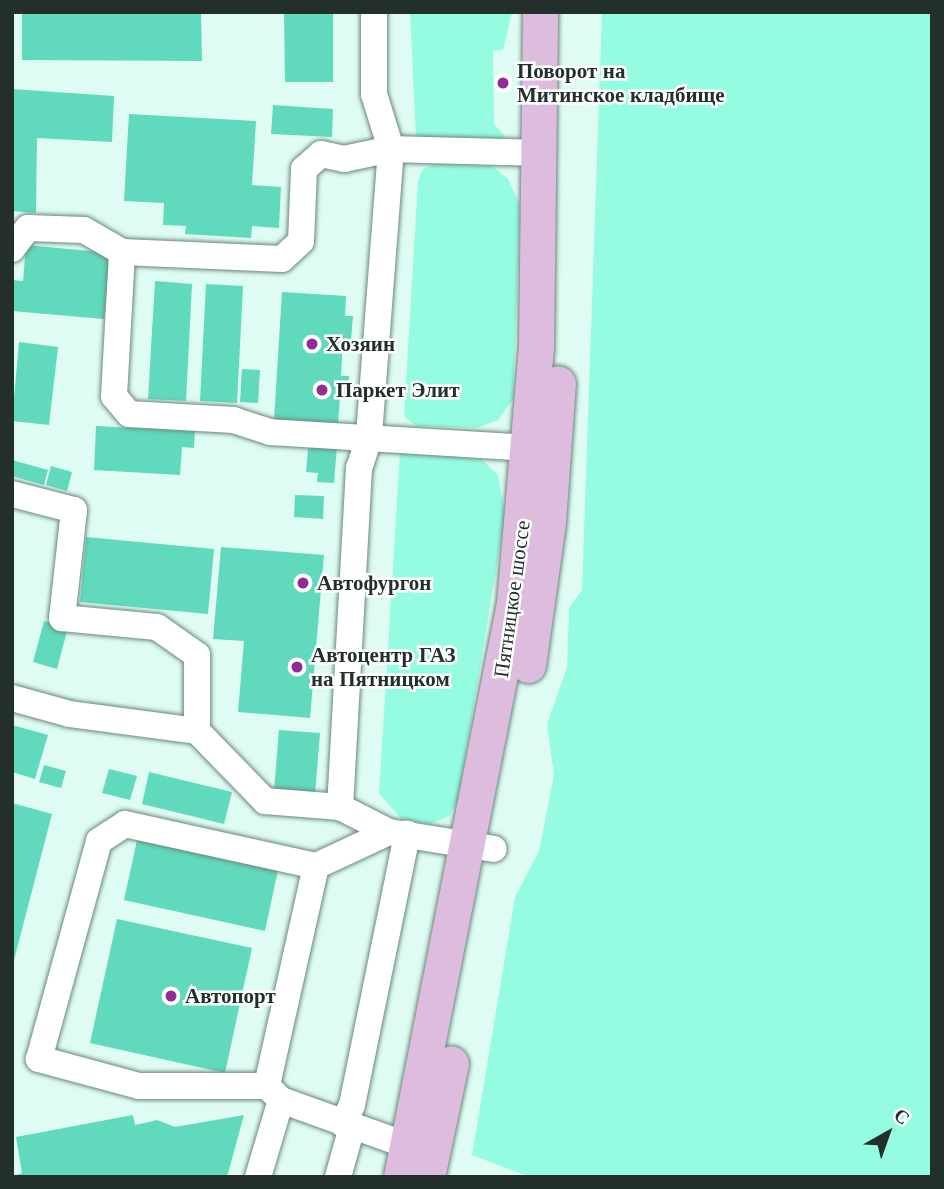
<!DOCTYPE html>
<meta charset="utf-8">
<style>
body{margin:0}
#map{position:relative;width:944px;height:1189px;overflow:hidden;background:#defcf3;font-family:"Libre Baskerville",serif}
div>[style]{position:absolute}
.green>*{inset:0;background:#96fce1}
.building>*{inset:0;background:#61d9bd}
.roads{filter:drop-shadow(0 0 2px #6b877e) drop-shadow(0 0 2px #6b877e)}
.minor>*{height:26px;margin:-13px;padding:0 13px;transform-origin:13px;border-radius:13px;background:#fff}
.major>*{height:35px;margin:-17.5px;padding:0 17.5px;transform-origin:17.5px;border-radius:17.5px;background:#ddbcdd}
.dots>*{width:19px;height:19px;translate:-50% -50%;box-sizing:border-box;border:4px solid #fff;border-radius:50%}
span{translate:-50% -50%;white-space:nowrap;text-align:center;line-height:1.15;-webkit-text-stroke:5px #fff;paint-order:stroke}
.poi-label{font-size:21px;color:#232f2b;font-weight:700}
.left{translate:0 -50%;text-align:left}
.street-label{font-size:21px;color:#232f2b}
.frame{position:absolute;inset:0;border:14px solid #232f2b;pointer-events:none}
.north{position:absolute;left:853px;top:1098px;width:70px;height:70px;-webkit-text-stroke:5px #fff;paint-order:stroke;rotate:40deg;font-size:19px;font-weight:700;line-height:28px;text-align:center;color:#232f2b}
.north::after{content:'';display:block;margin:auto;width:24px;height:32px;background:#232f2b;clip-path:polygon(50% 0,100% 100%,50% 72%,0 100%)}
</style>
<div id="map">
<div class="green">
<i style="clip-path:polygon(410px 12px,512px 12px,503px 50px,493px 51px,494px 124px,504px 135px,498px 144px,416px 138px)"></i>
<i style="clip-path:polygon(602px 12px,932px 12px,932px 1177px,530px 1177px,472px 1155px,515px 897px,539px 851px,554px 775px,547px 724px,567px 667px,569px 608px,582px 590px)"></i>
<i style="clip-path:polygon(435px 164px,492px 166px,508px 179px,520px 204px,513px 399px,498px 420px,477px 428px,416px 426px,404px 416px,418px 180px,423px 169px)"></i>
<i style="clip-path:polygon(400px 452px,481px 459px,498px 475px,505px 515px,458px 801px,449px 816px,431px 824px,401px 819px,379px 793px)"></i>
</div>
<div class="building">
<i style="clip-path:polygon(22px 12px,201px 12px,202px 61px,22px 60px)"></i>
<i style="clip-path:polygon(284px 12px,333px 12px,333px 82px,285px 82px)"></i>
<i style="clip-path:polygon(12px 89px,114px 96px,112px 142px,37px 138px,36px 213px,12px 211px)"></i>
<i style="clip-path:polygon(273px 105px,333px 109px,332px 137px,271px 134px)"></i>
<i style="clip-path:polygon(129px 114px,256px 121px,252px 185px,281px 187px,279px 228px,252px 226px,251px 238px,185px 234px,186px 226px,163px 225px,164px 203px,124px 201px)"></i>
<i style="clip-path:polygon(26px 245px,111px 253px,104px 319px,12px 311px,12px 280px,23px 281px)"></i>
<i style="clip-path:polygon(155px 281px,192px 284px,186px 401px,148px 399px)"></i>
<i style="clip-path:polygon(206px 284px,243px 286px,237px 403px,200px 401px)"></i>
<i style="clip-path:polygon(282px 292px,346px 296px,345px 316px,353px 316px,351px 340px,343px 339px,341px 376px,349px 376px,348px 398px,340px 397px,338px 424px,274px 420px)"></i>
<i style="clip-path:polygon(19px 342px,58px 347px,49px 425px,12px 421px)"></i>
<i style="clip-path:polygon(242px 369px,260px 370px,258px 403px,240px 402px)"></i>
<i style="clip-path:polygon(96px 426px,195px 431px,194px 448px,182px 447px,180px 475px,94px 470px)"></i>
<i style="clip-path:polygon(319px 445px,337px 446px,334px 483px,317px 482px,318px 473px,306px 472px,308px 449px)"></i>
<i style="clip-path:polygon(12px 460px,48px 470px,44px 485px,12px 476px)"></i>
<i style="clip-path:polygon(51px 466px,72px 472px,67px 491px,46px 485px)"></i>
<i style="clip-path:polygon(295px 495px,324px 496px,323px 519px,294px 517px)"></i>
<i style="clip-path:polygon(86px 537px,214px 549px,208px 614px,80px 602px)"></i>
<i style="clip-path:polygon(221px 547px,324px 555px,310px 718px,238px 712px,244px 641px,213px 639px)"></i>
<i style="clip-path:polygon(44px 621px,68px 627px,57px 669px,33px 662px)"></i>
<i style="clip-path:polygon(12px 725px,48px 735px,35px 779px,12px 772px)"></i>
<i style="clip-path:polygon(279px 730px,320px 733px,315px 795px,274px 791px)"></i>
<i style="clip-path:polygon(44px 765px,66px 771px,61px 788px,39px 782px)"></i>
<i style="clip-path:polygon(109px 769px,137px 776px,130px 800px,102px 793px)"></i>
<i style="clip-path:polygon(149px 772px,232px 792px,224px 824px,142px 804px)"></i>
<i style="clip-path:polygon(12px 803px,52px 814px,13px 964px,12px 964px)"></i>
<i style="clip-path:polygon(137px 840px,278px 870px,265px 931px,124px 900px)"></i>
<i style="clip-path:polygon(117px 919px,252px 948px,225px 1073px,90px 1043px)"></i>
<i style="clip-path:polygon(133px 1115px,135px 1125px,157px 1120px,175px 1127px,244px 1115px,227px 1177px,12px 1177px,22px 1173px,16px 1137px)"></i>
</div>
<div class="roads">
<div class="minor">
<i style="left:374px;top:12px;width:82px;rotate:90deg"></i>
<i style="left:374px;top:94px;width:58px;rotate:72.8deg"></i>
<i style="left:391px;top:149px;width:290px;rotate:94.4deg"></i>
<i style="left:369px;top:438px;width:32px;rotate:108deg"></i>
<i style="left:359px;top:468px;width:340px;rotate:93.2deg"></i>
<i style="left:340px;top:807px;width:55px;rotate:27deg"></i>
<i style="left:389px;top:832px;width:106px;rotate:9.2deg"></i>
<i style="left:12px;top:249px;width:26px;rotate:-53deg"></i>
<i style="left:28px;top:228px;width:56px;rotate:2deg"></i>
<i style="left:84px;top:230px;width:44px;rotate:30.1deg"></i>
<i style="left:530px;top:448px;width:260px;rotate:-176.5deg"></i>
<i style="left:270px;top:432px;width:38px;rotate:-162deg"></i>
<i style="left:234px;top:420px;width:105px;rotate:-176.7deg"></i>
<i style="left:129px;top:414px;width:23px;rotate:-130deg"></i>
<i style="left:114px;top:396px;width:144px;rotate:-86.8deg"></i>
<i style="left:122px;top:252px;width:160px;rotate:2.5deg"></i>
<i style="left:282px;top:259px;width:26px;rotate:-43deg"></i>
<i style="left:301px;top:241px;width:72px;rotate:-87.6deg"></i>
<i style="left:304px;top:169px;width:23px;rotate:-41deg"></i>
<i style="left:321px;top:154px;width:24px;rotate:12deg"></i>
<i style="left:344px;top:159px;width:48px;rotate:-12deg"></i>
<i style="left:391px;top:149px;width:149px;rotate:1.5deg"></i>
<i style="left:12px;top:494px;width:64px;rotate:14.5deg"></i>
<i style="left:74px;top:510px;width:109px;rotate:96.3deg"></i>
<i style="left:62px;top:618px;width:95px;rotate:5.4deg"></i>
<i style="left:157px;top:627px;width:49px;rotate:35deg"></i>
<i style="left:197px;top:655px;width:76px;rotate:90deg"></i>
<i style="left:197px;top:731px;width:98px;rotate:45.8deg"></i>
<i style="left:265px;top:801px;width:75px;rotate:4.6deg"></i>
<i style="left:12px;top:698px;width:60px;rotate:15.4deg"></i>
<i style="left:70px;top:714px;width:128px;rotate:7.6deg"></i>
<i style="left:389px;top:832px;width:81px;rotate:155deg"></i>
<i style="left:316px;top:866px;width:225px;rotate:102.6deg"></i>
<i style="left:267px;top:1086px;width:20px;rotate:45deg"></i>
<i style="left:281px;top:1100px;width:136px;rotate:19.8deg"></i>
<i style="left:267px;top:1086px;width:128px;rotate:180deg"></i>
<i style="left:139px;top:1086px;width:104px;rotate:-164.9deg"></i>
<i style="left:39px;top:1059px;width:226px;rotate:-74.6deg"></i>
<i style="left:99px;top:841px;width:31px;rotate:-33deg"></i>
<i style="left:125px;top:824px;width:196px;rotate:12.4deg"></i>
<i style="left:343px;top:1124px;width:21px;rotate:-65deg"></i>
<i style="left:352px;top:1105px;width:277px;rotate:-78.5deg"></i>
<i style="left:258px;top:1177px;width:80px;rotate:-73.4deg"></i>
<i style="left:338px;top:1177px;width:52px;rotate:-74.4deg"></i>
</div>
<div class="major">
<i style="left:528px;top:665px;width:144px;rotate:-82deg"></i>
<i style="left:548px;top:522px;width:139px;rotate:-85.9deg"></i>
<i style="left:401px;top:1177px;width:585px;rotate:-78.86deg"></i>
<i style="left:514px;top:603px;width:257px;rotate:-85.1deg"></i>
<i style="left:536px;top:347px;width:335px;rotate:-89.3deg"></i>
<i style="left:427px;top:1177px;width:116px;rotate:-78.1deg"></i>
</div>
</div>
<div class="dots">
<i style="left:503px;top:83px;background:#902d94"></i>
<i style="left:312px;top:344px;background:#902d94"></i>
<i style="left:322px;top:390px;background:#902d94"></i>
<i style="left:303px;top:583px;background:#902d94"></i>
<i style="left:297px;top:667px;background:#902d94"></i>
<i style="left:171px;top:996px;background:#902d94"></i>
</div>
<div class="poi-label">
<span class="left" style="left:517px;top:83px">Поворот на<br>Митинское кладбище</span>
<span class="left" style="left:326px;top:344px">Хозяин</span>
<span class="left" style="left:336px;top:390px">Паркет Элит</span>
<span class="left" style="left:317px;top:583px">Автофургон</span>
<span class="left" style="left:311px;top:667px">Автоцентр ГАЗ<br>на Пятницком</span>
<span class="left" style="left:185px;top:996px">Автопорт</span>
</div>
<div class="street-label">
<span style="left:512px;top:599px;rotate:-82deg">Пятницкое шоссе</span>
</div>
<div class="frame"></div>
<div class="north">С</div>
</div>
